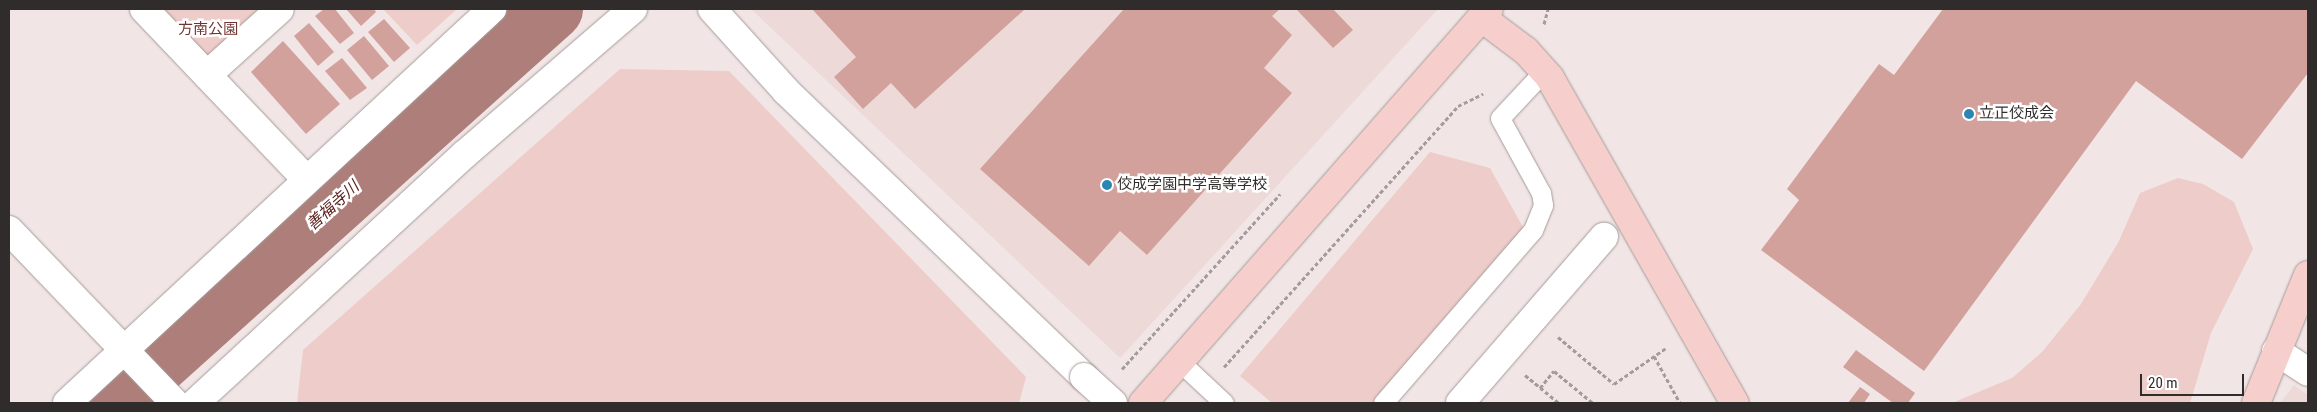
<!DOCTYPE html>
<meta charset="utf-8">
<style>
body{margin:0}
#map{position:relative;width:2317px;height:412px;overflow:hidden;background:#f1e6e5;font-family:"Roboto Condensed","Noto Sans JP",sans-serif}
div>[style]{position:absolute}
.built>*{inset:0;background:#edd9d7}
.green>*{inset:0;background:#edccc9}
.river>*{height:62px;margin:-31px;padding:0 31px;transform-origin:31px;border-radius:31px;background:#ad7e7a}
.building>*{inset:0;background:#d2a19c}
.path>*{height:3px;margin-top:-1.5px;transform-origin:0;background:repeating-linear-gradient(90deg,#a49c9b 0 4px,transparent 0 6.5px)}
.roads{filter:drop-shadow(0 0 1px #a69b9a) drop-shadow(0 0 1px #a69b9a)}
.lane>*{height:19px;margin:-9.5px;padding:0 9.5px;transform-origin:9.5px;border-radius:9.5px;background:#fff}
.street>*{height:28px;margin:-14px;padding:0 14px;transform-origin:14px;border-radius:14px;background:#fff}
.secondary>*{height:28px;margin:-14px;padding:0 14px;transform-origin:14px;border-radius:14px;background:#f6cecc}
.bridges{filter:drop-shadow(0 0 1px #a69b9a) drop-shadow(0 0 1px #a69b9a)}
.street-bridge>*{height:28px;margin:-14px;padding:0 14px;transform-origin:14px;border-radius:14px;background:#fff}
.dots>*{width:14px;height:14px;translate:-50% -50%;box-sizing:border-box;border:2px solid #fff;border-radius:50%}
span{translate:-50% -50%;white-space:nowrap;text-align:center;line-height:1.15;-webkit-text-stroke:5px #fff;paint-order:stroke}
.park-label{font-size:15px;color:#723431}
.poi-label{font-size:15px;color:#302c2c}
.left{translate:0 -50%;text-align:left}
.water-label{font-size:16px;color:#5a1e1c;font-style:italic}
.frame{position:absolute;inset:0;border:10px solid #302c2c;pointer-events:none}
.scale{position:absolute;left:2140px;top:374px;width:104px;height:22px;box-sizing:border-box;border:2px solid #302c2c;border-top:0;padding-left:6px;font-size:15px;line-height:18px;white-space:nowrap;color:#302c2c;-webkit-text-stroke:4px #fff;paint-order:stroke}
</style>
<div id="map">
<div class="built">
<i style="clip-path:polygon(751px 9px,1438px 9px,1120px 358px)"></i>
<i style="clip-path:polygon(2294px 385px,2308px 395px,2308px 403px,2280px 403px)"></i>
</div>
<div class="green">
<i style="clip-path:polygon(160px 9px,260px 9px,207px 58px)"></i>
<i style="clip-path:polygon(383px 9px,457px 9px,417px 45px)"></i>
<i style="clip-path:polygon(620px 69px,729px 71px,1026px 377px,1019px 403px,297px 403px,303px 350px)"></i>
<i style="clip-path:polygon(1430px 152px,1490px 168px,1524px 229px,1375px 403px,1272px 403px,1240px 376px)"></i>
<i style="clip-path:polygon(2178px 178px,2203px 184px,2234px 202px,2253px 249px,2211px 333px,2190px 403px,1952px 403px,2012px 378px,2042px 352px,2081px 304px,2118px 243px,2140px 193px)"></i>
</div>
<div class="river">
<i style="left:113px;top:403px;width:590px;rotate:-41.91deg"></i>
</div>
<div class="building">
<i style="clip-path:polygon(324px 9px,335px 9px,354px 33px,340px 44px,315px 16px)"></i>
<i style="clip-path:polygon(346px 9px,374px 9px,376px 12px,361px 26px)"></i>
<i style="clip-path:polygon(812px 9px,1025px 9px,915px 109px,891px 83px,863px 109px,834px 77px,856px 57px)"></i>
<i style="clip-path:polygon(1124px 9px,1280px 9px,1272px 16px,1292px 35px,1264px 68px,1292px 93px,1147px 255px,1120px 231px,1089px 266px,980px 169px)"></i>
<i style="clip-path:polygon(1296px 9px,1333px 9px,1353px 30px,1333px 48px)"></i>
<i style="clip-path:polygon(1943px 9px,2308px 9px,2308px 73px,2242px 159px,2136px 81px,1924px 371px,1761px 250px,1799px 200px,1787px 189px,1879px 64px,1894px 75px)"></i>
<i style="clip-path:polygon(384px 19px,410px 48px,394px 62px,368px 32px)"></i>
<i style="clip-path:polygon(309px 23px,334px 52px,318px 66px,294px 36px)"></i>
<i style="clip-path:polygon(364px 36px,389px 66px,372px 80px,347px 50px)"></i>
<i style="clip-path:polygon(283px 41px,340px 104px,306px 134px,251px 72px)"></i>
<i style="clip-path:polygon(342px 58px,367px 88px,350px 100px,325px 71px)"></i>
<i style="clip-path:polygon(1856px 350px,1915px 393px,1908px 403px,1893px 403px,1843px 367px)"></i>
<i style="clip-path:polygon(1860px 387px,1870px 394px,1864px 403px,1848px 403px)"></i>
</div>
<div class="path">
<i style="left:1544px;top:24px;width:16px;rotate:-75deg"></i>
<i style="left:1558px;top:337px;width:73px;rotate:40deg"></i>
<i style="left:1614px;top:384px;width:63px;rotate:-34.7deg"></i>
<i style="left:1654px;top:356px;width:54px;rotate:61deg"></i>
<i style="left:1224px;top:367px;width:351px;rotate:-48.1deg"></i>
<i style="left:1458px;top:106px;width:28px;rotate:-26deg"></i>
<i style="left:1122px;top:369px;width:236px;rotate:-47.9deg"></i>
<i style="left:1525px;top:375px;width:44px;rotate:39.5deg"></i>
<i style="left:1540px;top:388px;width:22px;rotate:-51deg"></i>
<i style="left:1554px;top:371px;width:50px;rotate:39.4deg"></i>
</div>
<div class="roads">
<div class="lane">
<i style="left:1180px;top:362px;width:60px;rotate:43deg"></i>
<i style="left:1383px;top:403px;width:229px;rotate:-49.1deg"></i>
<i style="left:1533px;top:230px;width:27px;rotate:-68deg"></i>
<i style="left:1543px;top:205px;width:12px;rotate:-99deg"></i>
<i style="left:1541px;top:193px;width:85px;rotate:-118.7deg"></i>
<i style="left:1500px;top:118px;width:64px;rotate:-46.9deg"></i>
</div>
<div class="street">
<i style="left:144px;top:9px;width:236px;rotate:46.4deg"></i>
<i style="left:712px;top:9px;width:110px;rotate:47.9deg"></i>
<i style="left:786px;top:91px;width:413px;rotate:43.8deg"></i>
<i style="left:207px;top:75px;width:98px;rotate:-42.1deg"></i>
<i style="left:9px;top:230px;width:240px;rotate:46.2deg"></i>
<i style="left:2276px;top:351px;width:38px;rotate:33deg"></i>
<i style="left:67px;top:403px;width:580px;rotate:-42.83deg"></i>
<i style="left:195px;top:403px;width:367px;rotate:-42.7deg"></i>
<i style="left:465px;top:154px;width:222px;rotate:-40.8deg"></i>
<i style="left:1460px;top:403px;width:220px;rotate:-49.1deg"></i>
</div>
<div class="secondary">
<i style="left:1482px;top:18px;width:55px;rotate:36.9deg"></i>
<i style="left:1526px;top:51px;width:36px;rotate:48deg"></i>
<i style="left:1550px;top:78px;width:374px;rotate:60.4deg"></i>
<i style="left:1143px;top:403px;width:524px;rotate:-48.71deg"></i>
<i style="left:2256px;top:403px;width:138px;rotate:-67.9deg"></i>
</div>
</div>
<div class="bridges">
<div class="street-bridge">
<i style="left:1084px;top:377px;width:39px;rotate:42deg"></i>
</div>
</div>
<div class="dots">
<i style="left:1969px;top:114px;background:#2b86b3"></i>
<i style="left:1107px;top:185px;background:#2b86b3"></i>
</div>
<div class="park-label">
<span style="left:208px;top:30px">方南公園</span>
</div>
<div class="poi-label">
<span class="left" style="left:1979px;top:114px">立正佼成会</span>
<span class="left" style="left:1117px;top:185px">佼成学園中学高等学校</span>
</div>
<div class="water-label">
<span style="left:333px;top:206px;rotate:-42deg">善福寺川</span>
</div>
<div class="frame"></div>
<div class="scale">20 m</div>
</div>
